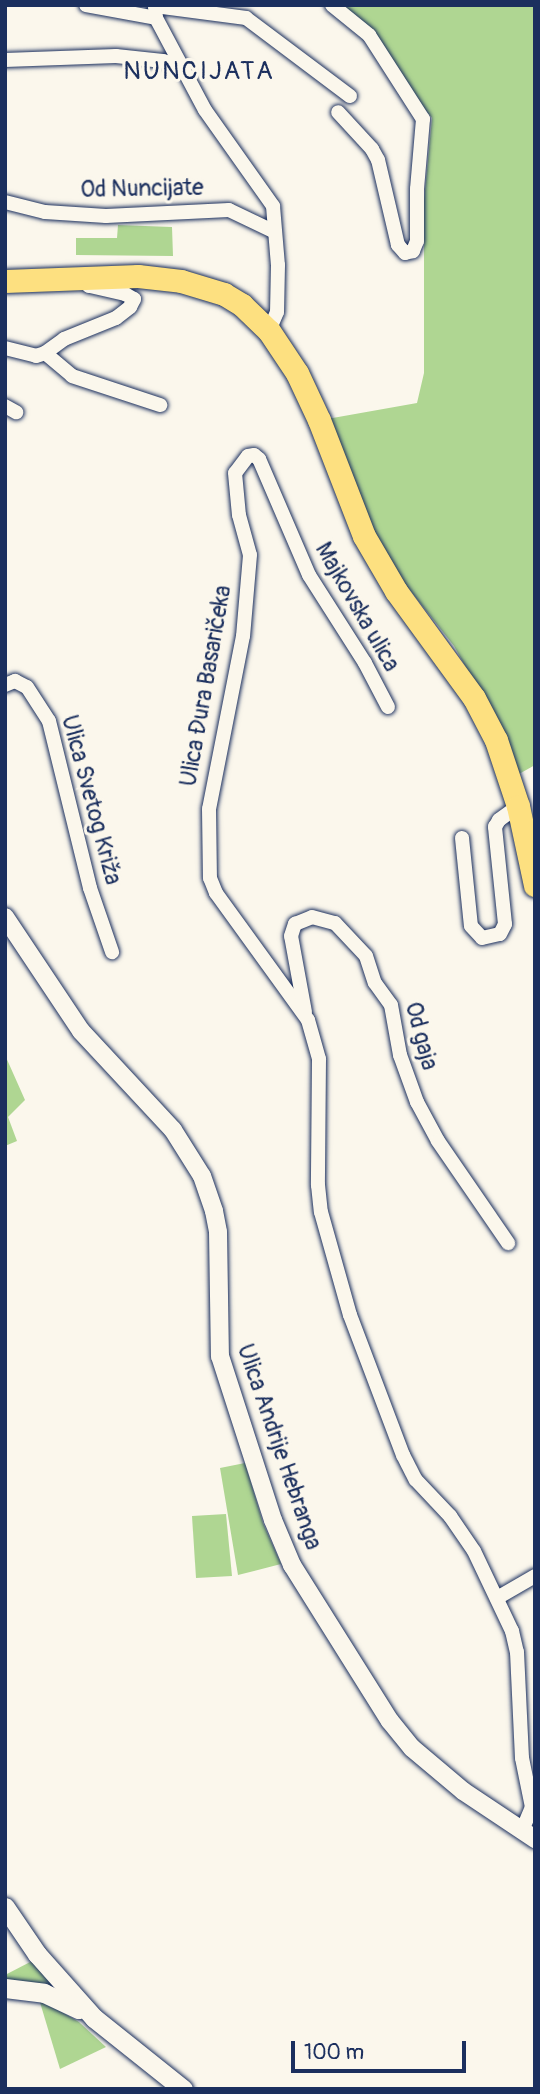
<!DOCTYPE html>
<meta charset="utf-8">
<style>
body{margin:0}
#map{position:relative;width:540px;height:2094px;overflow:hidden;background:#fbf7ec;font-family:Pangolin,sans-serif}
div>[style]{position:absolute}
.green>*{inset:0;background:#afd692}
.roads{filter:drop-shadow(0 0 2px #1b2f5e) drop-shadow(0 0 2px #1b2f5e)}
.minor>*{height:14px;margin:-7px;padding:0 7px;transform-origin:7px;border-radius:7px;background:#fbf7ec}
.tertiary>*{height:18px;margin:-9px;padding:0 9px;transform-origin:9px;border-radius:9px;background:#fbf7ec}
.secondary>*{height:19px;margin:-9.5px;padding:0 9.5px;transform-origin:9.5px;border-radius:9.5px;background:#fbf7ec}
.primary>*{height:23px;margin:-11.5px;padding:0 11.5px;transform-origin:11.5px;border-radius:11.5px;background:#fde080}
span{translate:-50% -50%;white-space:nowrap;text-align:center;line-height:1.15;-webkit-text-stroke:6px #fbf7ec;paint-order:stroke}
.street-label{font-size:23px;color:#1b2f5e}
.quarter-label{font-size:26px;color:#1b2f5e;letter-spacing:2px}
.frame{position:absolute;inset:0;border:7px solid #1b2f5e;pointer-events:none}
.scale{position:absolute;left:291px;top:2041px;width:175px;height:32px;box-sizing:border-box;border:4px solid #1b2f5e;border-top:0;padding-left:9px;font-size:21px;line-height:24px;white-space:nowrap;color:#1b2f5e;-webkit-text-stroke:5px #fbf7ec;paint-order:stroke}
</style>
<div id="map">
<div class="green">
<i style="clip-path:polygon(339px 5px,535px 5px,535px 765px,519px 774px,499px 726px,454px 646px,380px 552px,327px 419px,417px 403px,424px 373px,424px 201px,432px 118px)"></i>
<i style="clip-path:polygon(118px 225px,172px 227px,173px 256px,76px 255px,76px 238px,117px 238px)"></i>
<i style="clip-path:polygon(5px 1055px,25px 1100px,8px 1117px,17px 1141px,5px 1146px)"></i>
<i style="clip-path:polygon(245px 1463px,263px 1523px,281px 1564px,238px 1575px,220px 1468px)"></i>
<i style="clip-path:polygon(226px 1514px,232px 1576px,196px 1578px,192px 1516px)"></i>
<i style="clip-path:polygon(34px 1960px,57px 1988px,5px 1981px,5px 1975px)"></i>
<i style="clip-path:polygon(39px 1999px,79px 2022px,106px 2047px,60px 2069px)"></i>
</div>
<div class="roads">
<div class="minor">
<i style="left:86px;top:5px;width:71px;rotate:10.5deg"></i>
<i style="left:155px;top:5px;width:13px;rotate:86deg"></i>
<i style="left:156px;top:18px;width:104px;rotate:62deg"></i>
<i style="left:205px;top:110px;width:118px;rotate:54.7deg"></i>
<i style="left:273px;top:206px;width:59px;rotate:85.2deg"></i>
<i style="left:278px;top:265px;width:47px;rotate:91.2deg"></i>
<i style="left:277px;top:312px;width:21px;rotate:113deg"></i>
<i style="left:332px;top:5px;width:48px;rotate:39deg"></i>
<i style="left:369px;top:35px;width:100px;rotate:57.3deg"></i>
<i style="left:423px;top:119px;width:70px;rotate:94.9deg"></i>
<i style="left:417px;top:189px;width:52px;rotate:90deg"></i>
<i style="left:417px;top:241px;width:11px;rotate:112deg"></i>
<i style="left:413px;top:251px;width:8px;rotate:166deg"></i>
<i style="left:405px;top:253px;width:11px;rotate:-131deg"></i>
<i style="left:398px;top:245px;width:87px;rotate:-103.2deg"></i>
<i style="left:378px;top:160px;width:13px;rotate:-119deg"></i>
<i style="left:372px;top:149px;width:50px;rotate:-132.6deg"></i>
<i style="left:155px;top:6px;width:92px;rotate:7.5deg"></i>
<i style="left:246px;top:18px;width:130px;rotate:36.9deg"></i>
<i style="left:5px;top:60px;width:111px;rotate:-2.1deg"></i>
<i style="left:116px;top:56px;width:47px;rotate:6.1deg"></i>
<i style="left:163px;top:61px;width:22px;rotate:16deg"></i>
<i style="left:5px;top:202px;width:41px;rotate:14deg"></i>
<i style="left:45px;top:212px;width:61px;rotate:3.8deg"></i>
<i style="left:106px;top:216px;width:123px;rotate:-2.8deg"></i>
<i style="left:229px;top:210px;width:51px;rotate:25.6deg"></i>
<i style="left:5px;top:348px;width:32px;rotate:14deg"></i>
<i style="left:36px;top:356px;width:9px;rotate:-18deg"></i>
<i style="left:45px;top:353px;width:24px;rotate:-36deg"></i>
<i style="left:64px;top:339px;width:56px;rotate:-22deg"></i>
<i style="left:116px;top:318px;width:18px;rotate:-38deg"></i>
<i style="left:130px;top:307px;width:9px;rotate:-63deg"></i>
<i style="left:134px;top:299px;width:10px;rotate:-151deg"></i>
<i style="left:125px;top:294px;width:37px;rotate:-167deg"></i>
<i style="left:89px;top:286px;width:9px;rotate:-139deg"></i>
<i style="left:45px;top:353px;width:35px;rotate:40deg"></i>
<i style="left:72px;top:376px;width:93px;rotate:18.2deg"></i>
<i style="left:5px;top:406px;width:13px;rotate:29deg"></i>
<i style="left:5px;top:685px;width:11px;rotate:-22deg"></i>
<i style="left:15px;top:681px;width:13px;rotate:27deg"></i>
<i style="left:27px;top:687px;width:40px;rotate:57.1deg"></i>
<i style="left:49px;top:721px;width:172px;rotate:76.2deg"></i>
<i style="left:90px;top:888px;width:68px;rotate:71deg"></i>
<i style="left:388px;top:707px;width:50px;rotate:-117.6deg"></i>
<i style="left:365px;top:663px;width:104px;rotate:-122.5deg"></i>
<i style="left:309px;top:575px;width:126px;rotate:-113.3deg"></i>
<i style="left:259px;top:459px;width:6px;rotate:-141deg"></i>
<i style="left:254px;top:455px;width:6px;rotate:171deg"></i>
<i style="left:248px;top:456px;width:21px;rotate:127deg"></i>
<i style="left:235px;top:473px;width:42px;rotate:84.6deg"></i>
<i style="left:239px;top:515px;width:41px;rotate:74.6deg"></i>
<i style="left:250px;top:555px;width:81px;rotate:94.9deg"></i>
<i style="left:243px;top:636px;width:176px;rotate:101.1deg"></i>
<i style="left:209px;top:809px;width:69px;rotate:89.2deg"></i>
<i style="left:210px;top:878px;width:16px;rotate:68deg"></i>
<i style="left:216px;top:893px;width:157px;rotate:54.1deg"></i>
<i style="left:308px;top:1020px;width:41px;rotate:74.2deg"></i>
<i style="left:319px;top:1059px;width:126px;rotate:90.5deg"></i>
<i style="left:318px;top:1185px;width:27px;rotate:84deg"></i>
<i style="left:321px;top:1212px;width:107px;rotate:74.3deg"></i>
<i style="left:350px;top:1315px;width:150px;rotate:69.3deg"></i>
<i style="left:403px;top:1455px;width:28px;rotate:63deg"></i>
<i style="left:416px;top:1480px;width:50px;rotate:46.6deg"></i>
<i style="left:450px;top:1516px;width:42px;rotate:55.6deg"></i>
<i style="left:474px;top:1551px;width:89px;rotate:64.6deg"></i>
<i style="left:512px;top:1631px;width:22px;rotate:77deg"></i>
<i style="left:517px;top:1652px;width:106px;rotate:87.3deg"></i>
<i style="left:522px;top:1758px;width:50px;rotate:78.5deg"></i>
<i style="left:532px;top:1807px;width:26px;rotate:113deg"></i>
<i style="left:462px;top:838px;width:88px;rotate:84.2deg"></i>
<i style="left:471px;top:926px;width:16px;rotate:47deg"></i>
<i style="left:482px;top:938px;width:18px;rotate:-13deg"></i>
<i style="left:500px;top:934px;width:11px;rotate:-63deg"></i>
<i style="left:505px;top:924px;width:98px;rotate:-95.9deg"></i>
<i style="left:495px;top:827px;width:8px;rotate:-60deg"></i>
<i style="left:499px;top:820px;width:24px;rotate:-36deg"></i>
<i style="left:305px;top:1012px;width:77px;rotate:-100.4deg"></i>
<i style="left:291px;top:936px;width:13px;rotate:-72deg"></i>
<i style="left:295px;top:924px;width:18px;rotate:-22deg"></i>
<i style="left:312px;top:917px;width:24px;rotate:15deg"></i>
<i style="left:335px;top:923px;width:45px;rotate:46.8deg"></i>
<i style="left:366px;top:956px;width:28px;rotate:72deg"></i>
<i style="left:375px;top:983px;width:27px;rotate:54deg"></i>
<i style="left:391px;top:1005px;width:51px;rotate:79.8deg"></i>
<i style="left:400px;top:1055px;width:50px;rotate:70.1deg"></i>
<i style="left:417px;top:1102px;width:44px;rotate:61.7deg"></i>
<i style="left:438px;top:1141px;width:124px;rotate:55.5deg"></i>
<i style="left:497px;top:1598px;width:44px;rotate:-30.1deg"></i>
</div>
<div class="tertiary">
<i style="left:5px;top:917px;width:137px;rotate:56.3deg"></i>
<i style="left:81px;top:1031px;width:135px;rotate:47.1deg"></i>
<i style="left:173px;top:1130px;width:54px;rotate:57.8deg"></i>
<i style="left:202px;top:1176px;width:37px;rotate:71deg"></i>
<i style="left:214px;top:1211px;width:21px;rotate:79deg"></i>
<i style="left:218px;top:1232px;width:124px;rotate:89.1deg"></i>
<i style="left:220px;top:1356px;width:172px;rotate:72.1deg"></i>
<i style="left:273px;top:1520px;width:49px;rotate:67.1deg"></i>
<i style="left:292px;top:1565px;width:184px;rotate:57.9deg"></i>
<i style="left:390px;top:1721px;width:35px;rotate:51deg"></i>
<i style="left:412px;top:1748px;width:67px;rotate:40.1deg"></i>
<i style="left:463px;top:1791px;width:87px;rotate:33.7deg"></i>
</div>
<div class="secondary">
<i style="left:5px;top:1907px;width:57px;rotate:55.8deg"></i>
<i style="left:37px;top:1954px;width:86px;rotate:48.3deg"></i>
<i style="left:94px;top:2018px;width:114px;rotate:38.6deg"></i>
<i style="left:5px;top:1988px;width:39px;rotate:7deg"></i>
<i style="left:44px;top:1993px;width:38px;rotate:25deg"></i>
</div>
<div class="primary">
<i style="left:5px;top:281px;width:133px;rotate:-2.2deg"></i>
<i style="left:138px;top:276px;width:43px;rotate:6.6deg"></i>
<i style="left:181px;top:281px;width:45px;rotate:16.8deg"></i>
<i style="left:224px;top:294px;width:21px;rotate:31deg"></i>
<i style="left:242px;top:305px;width:37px;rotate:44deg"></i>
<i style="left:269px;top:331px;width:50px;rotate:56.3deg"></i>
<i style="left:297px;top:373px;width:52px;rotate:64.9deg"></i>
<i style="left:319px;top:420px;width:124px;rotate:68.8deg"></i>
<i style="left:364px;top:536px;width:64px;rotate:59.8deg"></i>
<i style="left:396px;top:591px;width:132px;rotate:53.9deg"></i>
<i style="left:474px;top:698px;width:47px;rotate:62.4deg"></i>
<i style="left:496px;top:740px;width:70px;rotate:71.6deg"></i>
<i style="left:518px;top:806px;width:81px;rotate:77.9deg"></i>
</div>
</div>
<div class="street-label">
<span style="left:142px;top:189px;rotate:-1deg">Od Nuncijate</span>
<span style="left:357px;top:607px;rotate:60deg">Majkovska ulica</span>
<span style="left:206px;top:686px;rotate:-80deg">Ulica Đura Basaričeka</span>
<span style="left:91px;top:800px;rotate:75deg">Ulica Svetog Križa</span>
<span style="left:421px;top:1036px;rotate:75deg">Od gaja</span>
<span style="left:279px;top:1447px;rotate:71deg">Ulica Andrije Hebranga</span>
</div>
<div class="quarter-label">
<span style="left:199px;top:72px">NUNCIJATA</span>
</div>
<div class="frame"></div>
<div class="scale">100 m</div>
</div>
